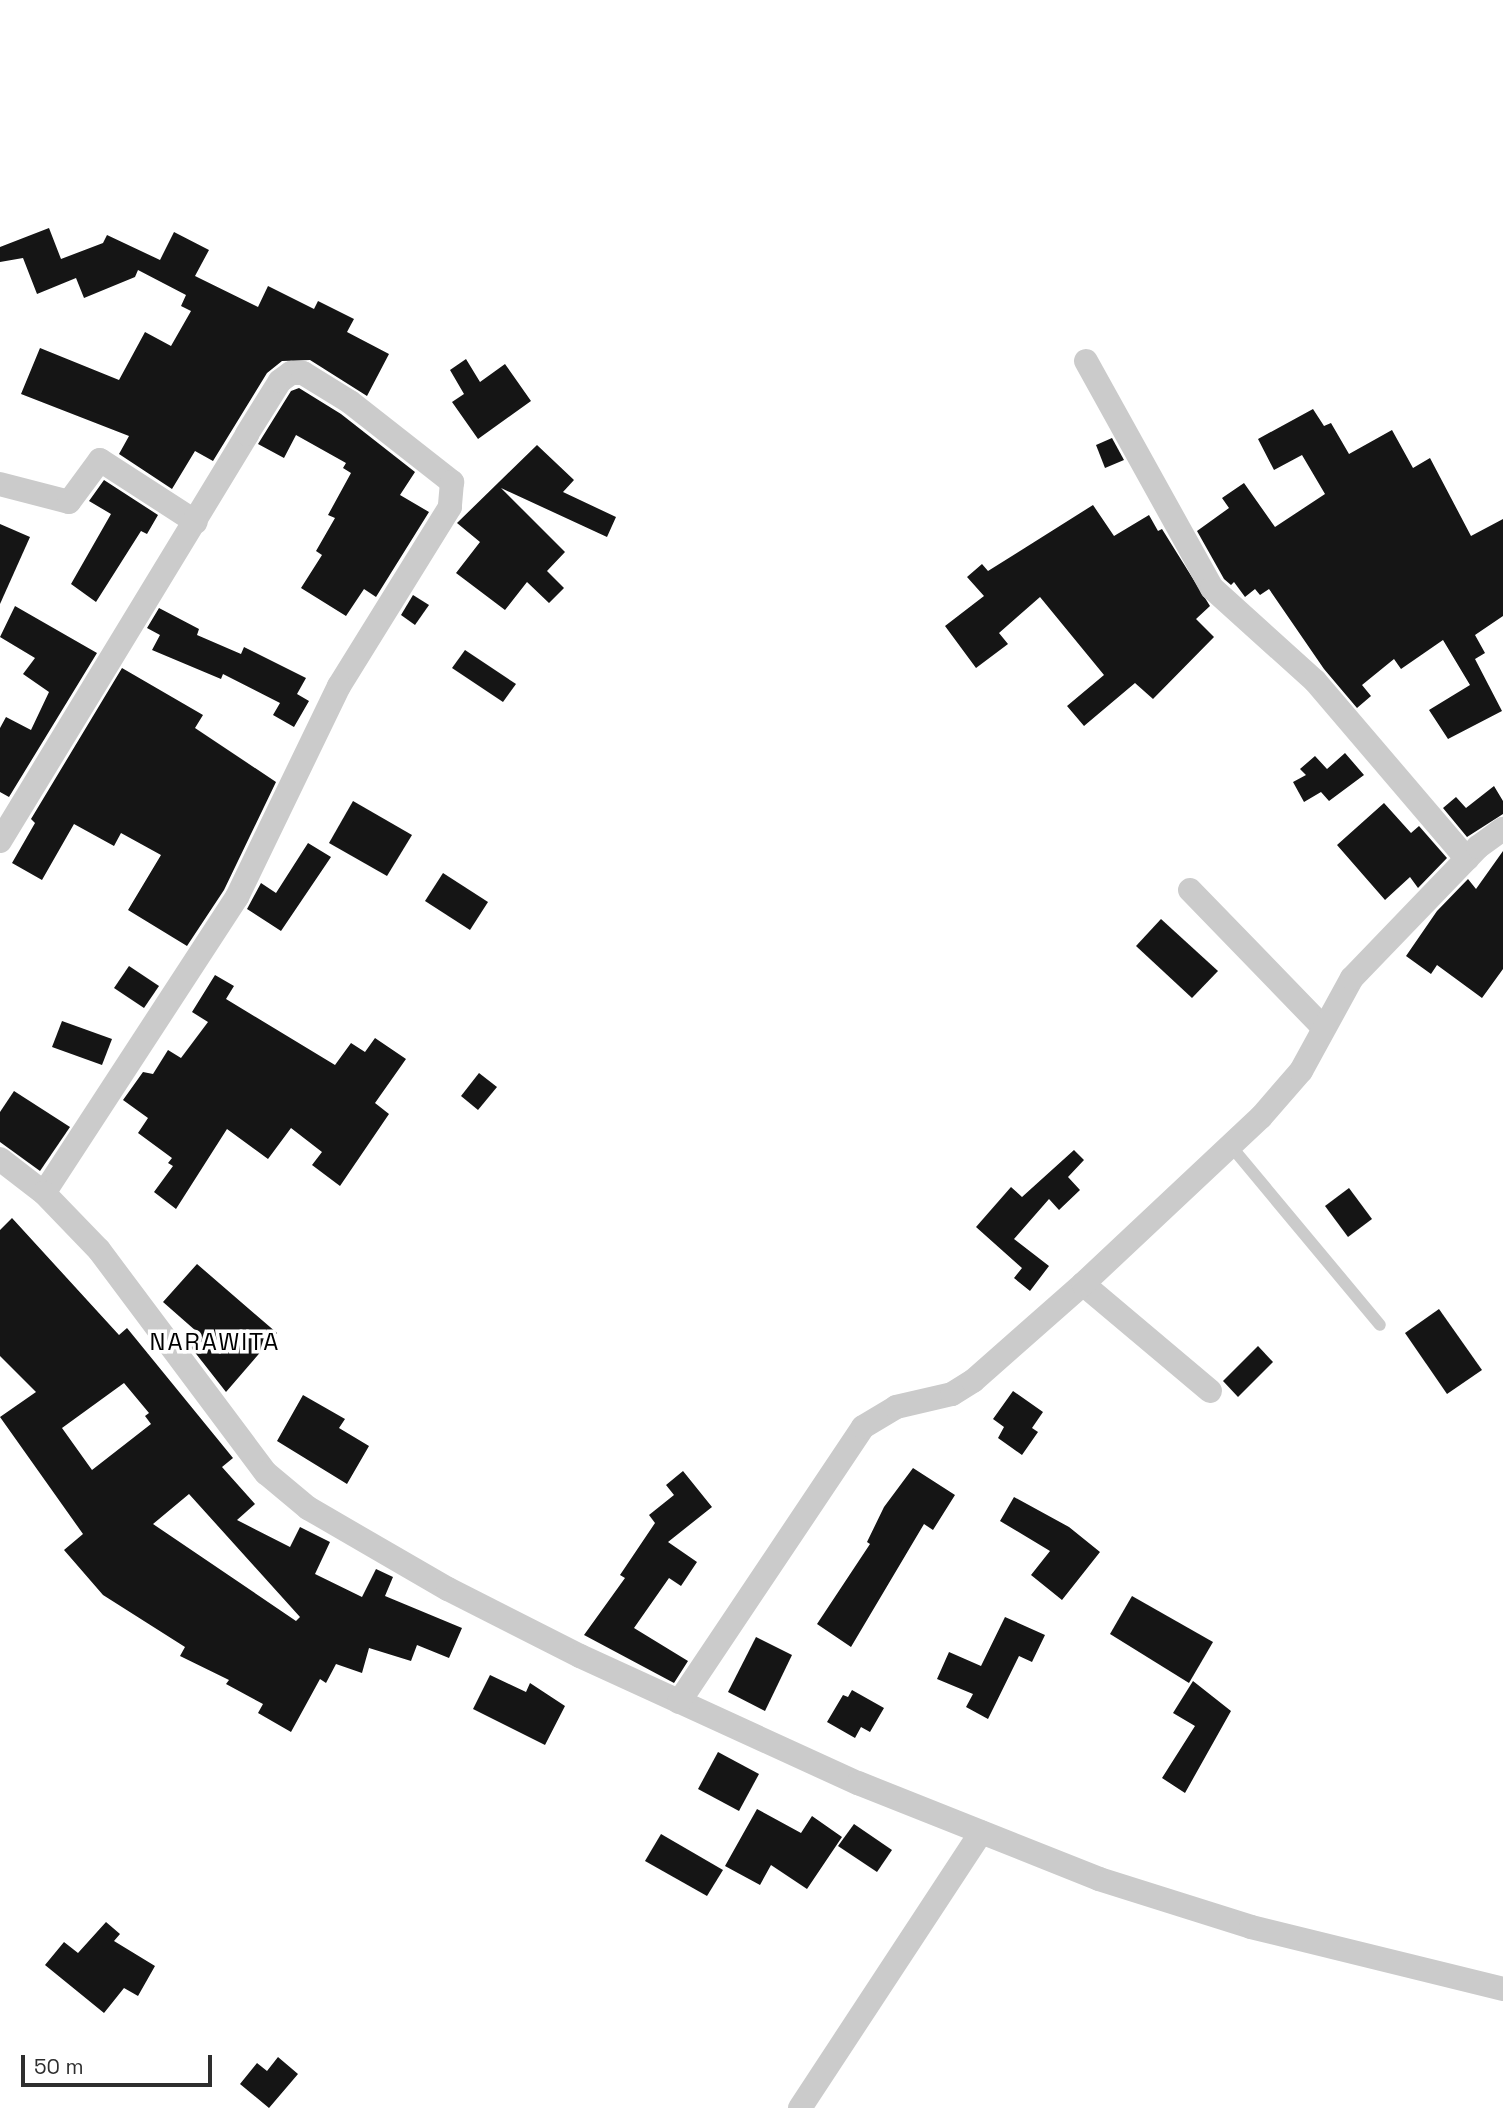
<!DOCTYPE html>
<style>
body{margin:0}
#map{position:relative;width:1503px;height:2108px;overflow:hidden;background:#fff;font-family:"Space Grotesk",sans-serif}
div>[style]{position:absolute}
.building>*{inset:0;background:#151515}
.lane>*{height:12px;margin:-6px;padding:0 6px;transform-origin:6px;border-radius:6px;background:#cbcbcb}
.street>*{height:24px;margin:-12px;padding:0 12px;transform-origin:12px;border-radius:12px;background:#cbcbcb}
span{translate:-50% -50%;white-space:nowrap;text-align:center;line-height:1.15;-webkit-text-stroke:7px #fff;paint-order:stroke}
.quarter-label{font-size:24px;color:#000;letter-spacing:2px}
.scale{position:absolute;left:21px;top:2055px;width:191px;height:32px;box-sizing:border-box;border:4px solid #2e2e2e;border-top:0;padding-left:9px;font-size:21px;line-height:24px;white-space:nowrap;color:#2e2e2e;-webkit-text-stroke:5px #fff;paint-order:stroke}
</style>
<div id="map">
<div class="building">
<i style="clip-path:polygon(49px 228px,61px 259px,103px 243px,107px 235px,160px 260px,174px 232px,209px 250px,195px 276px,258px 307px,268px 286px,314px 309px,318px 301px,354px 319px,347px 332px,389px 354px,367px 396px,310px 360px,282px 361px,267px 373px,213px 461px,195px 451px,172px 489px,119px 454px,129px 436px,21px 394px,40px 348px,119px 380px,145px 332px,171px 346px,191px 311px,181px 306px,186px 295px,138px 270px,135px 277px,84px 298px,76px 278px,37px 294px,23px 258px,0 262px,0 247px)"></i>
<i style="clip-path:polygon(466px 359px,480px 382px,505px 364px,531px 401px,478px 439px,452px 402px,464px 394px,450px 370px)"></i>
<i style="clip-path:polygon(299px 388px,341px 414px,415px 472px,400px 495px,429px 512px,376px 597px,364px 589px,346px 616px,301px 588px,322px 555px,316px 551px,335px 518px,328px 515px,351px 473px,343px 468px,346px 463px,296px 435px,284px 458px,258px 444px,291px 391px)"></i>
<i style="clip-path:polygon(1313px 409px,1324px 426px,1331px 423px,1349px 454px,1392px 430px,1413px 468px,1430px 458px,1471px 536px,1503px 519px,1503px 616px,1475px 635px,1485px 653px,1475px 659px,1502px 711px,1448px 739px,1429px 710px,1470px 685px,1443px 640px,1401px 669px,1394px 659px,1362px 685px,1371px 696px,1357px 708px,1324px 669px,1269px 589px,1260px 595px,1255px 589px,1245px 597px,1234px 582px,1231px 585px,1224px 579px,1197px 531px,1229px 508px,1222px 498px,1244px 483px,1275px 527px,1325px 494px,1302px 455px,1274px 470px,1258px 439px)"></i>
<i style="clip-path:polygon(1112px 438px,1124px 460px,1105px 468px,1096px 445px)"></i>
<i style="clip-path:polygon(537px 445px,574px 480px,563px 492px,616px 517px,607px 537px,501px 488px,565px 552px,547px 571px,564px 588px,549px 603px,527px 582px,505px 610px,456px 573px,480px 542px,457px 523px)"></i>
<i style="clip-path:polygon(104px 480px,158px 515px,147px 534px,141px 531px,96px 602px,71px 584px,111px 514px,89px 501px)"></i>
<i style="clip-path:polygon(1093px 505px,1114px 536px,1149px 515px,1158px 531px,1162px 529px,1210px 606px,1196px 619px,1214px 637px,1153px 699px,1135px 683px,1084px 726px,1067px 706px,1104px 675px,1040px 597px,999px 633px,1008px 644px,976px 668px,945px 626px,984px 596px,967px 577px,982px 564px,988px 571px)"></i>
<i style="clip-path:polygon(0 524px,30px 537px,0 604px)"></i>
<i style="clip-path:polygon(413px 595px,429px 605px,415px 625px,401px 615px)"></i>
<i style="clip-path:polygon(15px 606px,97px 653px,9px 797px,0 792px,0 728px,6px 717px,31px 730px,49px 692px,23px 674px,35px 658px,0 637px)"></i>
<i style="clip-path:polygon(159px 608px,199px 629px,197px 635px,241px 654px,244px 647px,306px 678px,297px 694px,309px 701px,294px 727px,273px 715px,280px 703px,223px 674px,221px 679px,152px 650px,160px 635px,147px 628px)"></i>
<i style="clip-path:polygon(465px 650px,516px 684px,503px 702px,452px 668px)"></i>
<i style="clip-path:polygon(122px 668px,203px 715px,195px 728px,276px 782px,224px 890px,187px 946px,128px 910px,161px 855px,121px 833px,114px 846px,74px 824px,42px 880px,12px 863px,35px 823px,31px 819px)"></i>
<i style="clip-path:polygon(1345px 753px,1364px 775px,1329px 801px,1321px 792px,1304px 802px,1293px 782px,1306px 775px,1300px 769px,1315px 756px,1327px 769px)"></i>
<i style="clip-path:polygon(1494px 786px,1503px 801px,1503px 814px,1467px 837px,1443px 808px,1456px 797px,1466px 808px)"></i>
<i style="clip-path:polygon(353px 801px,412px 835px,387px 876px,329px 843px)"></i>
<i style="clip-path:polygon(1384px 803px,1411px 833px,1419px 826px,1447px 858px,1418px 888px,1410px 877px,1385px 900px,1337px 845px)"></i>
<i style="clip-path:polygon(308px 843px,331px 857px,281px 931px,247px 909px,261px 883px,276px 893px)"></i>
<i style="clip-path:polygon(1503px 851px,1503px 969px,1482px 998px,1437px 965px,1431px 974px,1406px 956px,1437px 911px,1468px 879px,1476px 889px)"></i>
<i style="clip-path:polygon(443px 873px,488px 902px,470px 930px,425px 901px)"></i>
<i style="clip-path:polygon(1161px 919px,1218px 971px,1192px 998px,1136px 946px)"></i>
<i style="clip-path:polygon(129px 966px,159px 986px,144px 1008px,114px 988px)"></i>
<i style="clip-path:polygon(215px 975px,234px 986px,226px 999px,335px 1065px,351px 1043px,365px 1052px,375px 1038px,406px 1059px,375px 1103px,389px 1114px,340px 1186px,312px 1165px,322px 1152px,291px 1128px,268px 1159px,227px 1129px,176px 1209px,154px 1192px,173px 1166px,168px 1163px,172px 1158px,138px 1133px,148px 1118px,123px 1100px,143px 1072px,153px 1074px,168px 1050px,181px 1058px,208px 1022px,192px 1012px)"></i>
<i style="clip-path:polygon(62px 1021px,112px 1039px,102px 1065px,52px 1047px)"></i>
<i style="clip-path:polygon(479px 1073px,497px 1087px,478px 1110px,461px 1096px)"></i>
<i style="clip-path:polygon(14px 1091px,70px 1127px,40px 1171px,0 1142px,0 1112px)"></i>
<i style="clip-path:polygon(1074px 1150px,1084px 1160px,1068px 1177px,1080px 1190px,1059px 1210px,1049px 1199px,1014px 1239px,1049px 1266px,1030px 1291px,1014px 1278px,1022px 1268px,976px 1227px,1011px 1187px,1022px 1197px)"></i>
<i style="clip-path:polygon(1349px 1188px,1372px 1219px,1348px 1237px,1325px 1206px)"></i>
<i style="clip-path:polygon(evenodd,12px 1218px,119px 1335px,127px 1328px,233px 1458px,222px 1467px,255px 1504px,237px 1520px,290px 1547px,300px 1527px,330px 1542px,315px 1574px,362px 1597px,376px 1569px,393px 1577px,385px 1596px,462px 1628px,449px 1658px,417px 1645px,411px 1661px,369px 1648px,362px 1673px,336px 1664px,326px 1683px,320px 1679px,291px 1732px,258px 1713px,263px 1704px,226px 1684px,229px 1680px,180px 1656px,185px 1647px,103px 1595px,64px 1550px,83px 1534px,0 1417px,36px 1392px,0 1356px,0 1230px,12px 1218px,124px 1383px,149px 1413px,145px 1416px,151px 1424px,92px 1470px,62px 1428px,124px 1383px,12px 1218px,189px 1494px,300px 1617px,296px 1621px,153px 1524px,189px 1494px)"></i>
<i style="clip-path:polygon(197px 1264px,277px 1333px,226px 1392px,186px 1341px,196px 1331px,163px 1302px)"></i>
<i style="clip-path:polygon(1439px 1309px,1482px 1370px,1447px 1394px,1405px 1333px)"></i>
<i style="clip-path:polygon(1258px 1346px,1273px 1362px,1238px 1397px,1223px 1381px)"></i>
<i style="clip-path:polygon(1013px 1391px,1043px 1412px,1032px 1428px,1038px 1432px,1022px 1455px,998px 1438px,1004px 1427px,993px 1419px)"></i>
<i style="clip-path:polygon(303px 1395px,345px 1419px,339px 1428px,369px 1446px,347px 1484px,277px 1441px)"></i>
<i style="clip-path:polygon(913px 1468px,955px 1495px,933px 1530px,924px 1524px,851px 1647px,817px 1624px,870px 1544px,867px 1542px,884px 1507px)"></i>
<i style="clip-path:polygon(683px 1471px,712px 1507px,668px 1542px,697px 1562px,681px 1586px,669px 1578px,634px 1628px,688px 1661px,674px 1683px,584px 1635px,625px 1578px,620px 1575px,655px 1523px,649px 1515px,674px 1495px,666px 1485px)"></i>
<i style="clip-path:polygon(1014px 1497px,1069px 1527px,1100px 1552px,1062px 1600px,1031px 1575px,1050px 1551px,1000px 1521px)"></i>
<i style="clip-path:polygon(1132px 1596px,1213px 1642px,1189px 1683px,1110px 1634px)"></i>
<i style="clip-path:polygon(1005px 1617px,1045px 1635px,1032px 1662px,1019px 1656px,988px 1719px,966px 1707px,973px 1694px,937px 1679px,949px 1652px,981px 1666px)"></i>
<i style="clip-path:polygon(756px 1637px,792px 1655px,765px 1711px,728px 1692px)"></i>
<i style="clip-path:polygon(490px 1675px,526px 1692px,530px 1683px,565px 1706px,545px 1745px,473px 1709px)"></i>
<i style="clip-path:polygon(1193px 1681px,1231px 1711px,1185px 1793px,1162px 1778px,1195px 1726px,1173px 1713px)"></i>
<i style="clip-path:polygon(852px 1690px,884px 1708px,870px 1732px,861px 1727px,855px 1738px,827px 1722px,843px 1695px,848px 1697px)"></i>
<i style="clip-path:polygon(718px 1752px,759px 1774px,739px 1811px,698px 1789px)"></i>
<i style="clip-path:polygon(757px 1809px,801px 1833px,812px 1816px,842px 1837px,807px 1889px,771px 1865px,760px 1885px,725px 1866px)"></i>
<i style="clip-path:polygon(854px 1824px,892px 1850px,877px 1872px,838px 1846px)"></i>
<i style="clip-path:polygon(661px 1834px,723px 1870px,707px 1896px,645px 1861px)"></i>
<i style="clip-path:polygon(106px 1922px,120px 1934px,114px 1941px,155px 1966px,138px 1996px,124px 1988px,104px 2013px,45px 1965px,64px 1942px,78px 1953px)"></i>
<i style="clip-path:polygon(278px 2057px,298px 2074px,269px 2108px,240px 2084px,257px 2063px,267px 2071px)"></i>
</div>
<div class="lane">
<i style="left:1230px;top:1145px;width:234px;rotate:50.2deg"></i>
</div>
<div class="street">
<i style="left:1086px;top:361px;width:260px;rotate:61deg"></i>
<i style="left:1212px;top:588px;width:139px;rotate:42.1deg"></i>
<i style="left:1315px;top:681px;width:234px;rotate:49.5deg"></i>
<i style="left:0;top:484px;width:71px;rotate:14.6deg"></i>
<i style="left:69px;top:502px;width:52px;rotate:-53.6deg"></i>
<i style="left:100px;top:460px;width:114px;rotate:32.9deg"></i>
<i style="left:0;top:841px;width:476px;rotate:-58.7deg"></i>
<i style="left:247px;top:434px;width:62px;rotate:-58.1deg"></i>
<i style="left:280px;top:381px;width:14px;rotate:-36deg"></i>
<i style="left:291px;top:373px;width:12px"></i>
<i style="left:303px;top:373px;width:55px;rotate:31.7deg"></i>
<i style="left:350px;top:402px;width:130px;rotate:38.1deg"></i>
<i style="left:452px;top:482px;width:25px;rotate:95deg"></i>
<i style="left:450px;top:507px;width:211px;rotate:121.8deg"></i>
<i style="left:339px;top:686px;width:234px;rotate:115.8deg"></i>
<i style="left:237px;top:897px;width:353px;rotate:123.1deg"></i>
<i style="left:1190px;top:890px;width:190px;rotate:45.9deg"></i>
<i style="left:0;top:1159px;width:56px;rotate:37.7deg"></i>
<i style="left:44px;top:1193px;width:79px;rotate:46deg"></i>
<i style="left:99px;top:1250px;width:279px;rotate:53.2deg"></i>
<i style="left:266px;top:1473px;width:55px;rotate:39.8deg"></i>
<i style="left:308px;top:1508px;width:162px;rotate:30.1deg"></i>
<i style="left:448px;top:1589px;width:148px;rotate:26.9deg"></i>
<i style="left:580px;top:1656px;width:306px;rotate:24.6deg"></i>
<i style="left:858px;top:1783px;width:259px;rotate:21.7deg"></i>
<i style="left:1099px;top:1879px;width:159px;rotate:17.5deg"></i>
<i style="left:1251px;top:1927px;width:260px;rotate:13.8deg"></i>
<i style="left:1083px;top:1284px;width:166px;rotate:40.1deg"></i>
<i style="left:679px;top:1702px;width:331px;rotate:-56.2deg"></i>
<i style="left:863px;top:1427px;width:39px;rotate:-31deg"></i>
<i style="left:896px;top:1407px;width:57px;rotate:-13.1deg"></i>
<i style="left:952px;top:1394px;width:25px;rotate:-32deg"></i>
<i style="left:973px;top:1381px;width:147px;rotate:-41.4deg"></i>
<i style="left:1083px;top:1284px;width:244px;rotate:-43.2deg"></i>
<i style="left:1261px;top:1117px;width:61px;rotate:-49deg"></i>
<i style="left:1301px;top:1071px;width:106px;rotate:-61.3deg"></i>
<i style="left:1352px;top:978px;width:182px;rotate:-46.1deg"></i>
<i style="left:1478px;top:847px;width:31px;rotate:-36deg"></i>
<i style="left:800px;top:2108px;width:330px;rotate:-56.7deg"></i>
</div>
<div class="quarter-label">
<span style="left:215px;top:1342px">NARAWITA</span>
</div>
<div class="scale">50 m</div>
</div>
